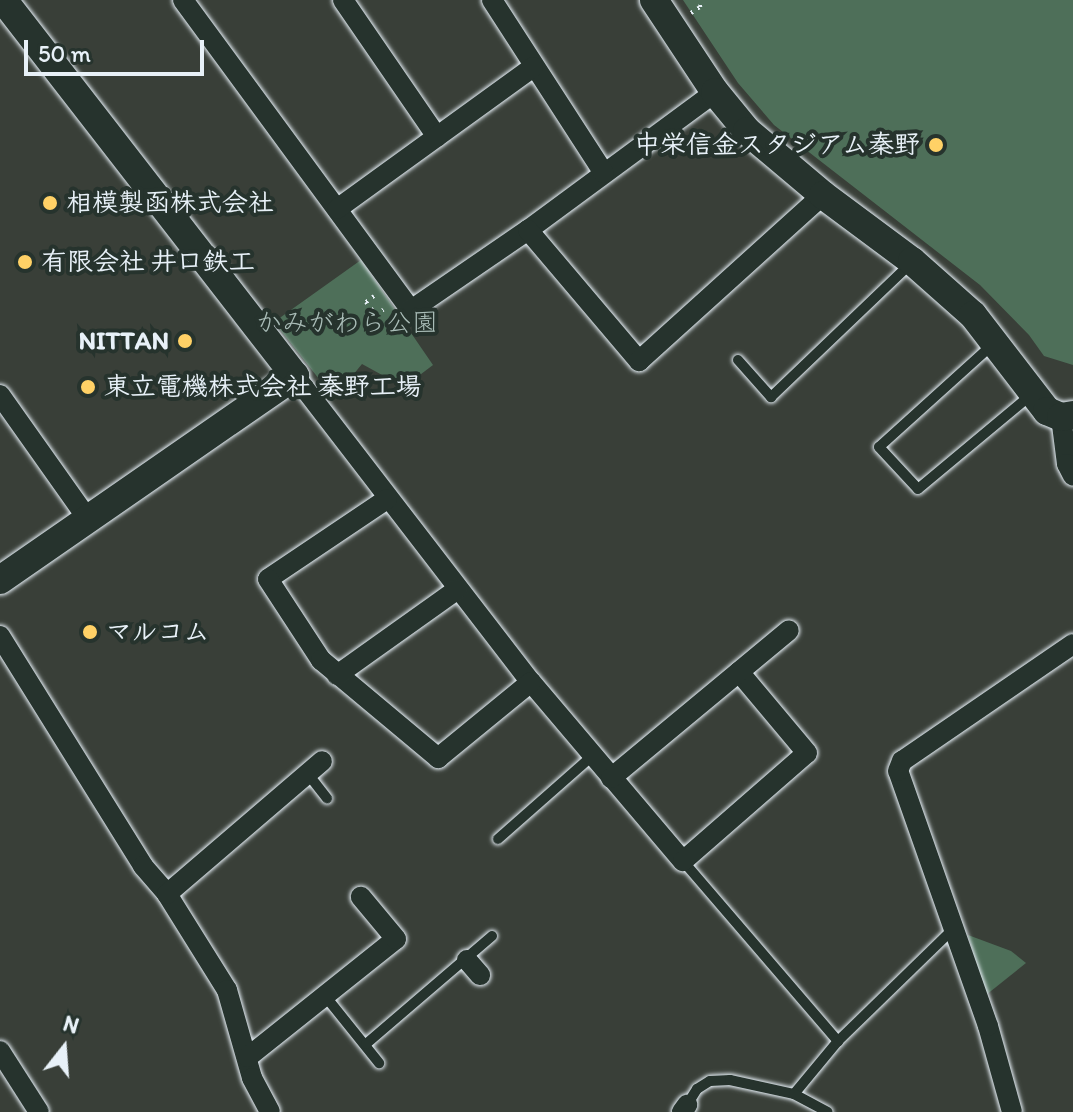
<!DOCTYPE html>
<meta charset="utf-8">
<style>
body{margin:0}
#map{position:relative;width:1073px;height:1112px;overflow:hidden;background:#393f38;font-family:Itim,"Klee One",sans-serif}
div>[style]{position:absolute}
.green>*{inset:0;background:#4e6f59}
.path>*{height:4px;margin-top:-2px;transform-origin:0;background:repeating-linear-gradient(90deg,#e8f1f8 0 2px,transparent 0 8px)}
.roads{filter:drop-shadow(0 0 2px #e8f1f8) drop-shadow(0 0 2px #e8f1f8)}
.lane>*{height:10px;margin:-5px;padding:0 5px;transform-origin:5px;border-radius:5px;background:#26332d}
.street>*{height:20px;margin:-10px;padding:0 10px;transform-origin:10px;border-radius:10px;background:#26332d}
.secondary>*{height:28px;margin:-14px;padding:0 14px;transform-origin:14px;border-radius:14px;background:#26332d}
.dots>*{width:22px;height:22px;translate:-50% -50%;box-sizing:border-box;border:4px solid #26332d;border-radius:50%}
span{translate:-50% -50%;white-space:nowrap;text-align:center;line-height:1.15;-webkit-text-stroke:8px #26332d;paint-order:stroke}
.poi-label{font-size:26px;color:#e8f1f8;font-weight:700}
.right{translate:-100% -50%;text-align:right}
.left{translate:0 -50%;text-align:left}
.park-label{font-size:26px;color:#aabdb8}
.north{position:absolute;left:24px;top:1008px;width:80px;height:80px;-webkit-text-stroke:6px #26332d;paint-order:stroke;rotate:17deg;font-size:22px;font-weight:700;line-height:32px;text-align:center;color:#e8f1f8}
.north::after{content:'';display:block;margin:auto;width:28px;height:36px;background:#e8f1f8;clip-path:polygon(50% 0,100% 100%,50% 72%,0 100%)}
.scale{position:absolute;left:24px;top:40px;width:180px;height:36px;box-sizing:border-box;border:4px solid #e8f1f8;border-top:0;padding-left:10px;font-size:24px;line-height:28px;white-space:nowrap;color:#e8f1f8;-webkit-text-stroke:6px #26332d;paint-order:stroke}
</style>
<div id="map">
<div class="green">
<i style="clip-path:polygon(683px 0,1073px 0,1073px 365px,1044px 356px,1029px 335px,980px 285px,774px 125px,738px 83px)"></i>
<i style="clip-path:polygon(361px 260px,433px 365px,404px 387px,362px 364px,334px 398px,274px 322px)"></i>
<i style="clip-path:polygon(968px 935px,1011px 951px,1026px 963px,986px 995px)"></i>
</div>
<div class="path">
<i style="left:691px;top:13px;width:11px;rotate:-34deg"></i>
<i style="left:700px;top:7px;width:7px;rotate:-74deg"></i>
<i style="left:374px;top:296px;width:10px;rotate:143deg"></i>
<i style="left:366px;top:302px;width:16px;rotate:52deg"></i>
<i style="left:376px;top:315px;width:9px;rotate:-36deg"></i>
</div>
<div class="roads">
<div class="lane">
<i style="left:992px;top:345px;width:152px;rotate:137.9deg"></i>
<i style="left:879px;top:447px;width:57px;rotate:47.1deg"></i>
<i style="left:918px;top:489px;width:147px;rotate:-39.8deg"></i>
<i style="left:738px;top:360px;width:50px;rotate:48.3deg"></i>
<i style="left:771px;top:397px;width:194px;rotate:-43.7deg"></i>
<i style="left:308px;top:774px;width:31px;rotate:52deg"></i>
<i style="left:498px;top:839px;width:125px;rotate:-41.4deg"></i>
<i style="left:683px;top:861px;width:238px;rotate:49.3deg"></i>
<i style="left:326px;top:997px;width:85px;rotate:51.2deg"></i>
<i style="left:366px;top:1044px;width:166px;rotate:-40.6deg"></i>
<i style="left:794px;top:1094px;width:69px;rotate:-50.3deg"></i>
<i style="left:838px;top:1041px;width:161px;rotate:-44.2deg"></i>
<i style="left:687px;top:1105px;width:19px;rotate:-58deg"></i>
<i style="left:697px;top:1089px;width:15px;rotate:-32deg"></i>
<i style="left:710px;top:1081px;width:20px;rotate:-3deg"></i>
<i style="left:730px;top:1080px;width:66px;rotate:12.3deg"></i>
<i style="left:794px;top:1094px;width:38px;rotate:28deg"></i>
</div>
<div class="street">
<i style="left:183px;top:0;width:385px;rotate:53.7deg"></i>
<i style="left:411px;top:310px;width:142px;rotate:-34.4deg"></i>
<i style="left:528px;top:230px;width:232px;rotate:-36.4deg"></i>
<i style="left:343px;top:0;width:166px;rotate:55.5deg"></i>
<i style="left:492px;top:0;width:206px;rotate:57.1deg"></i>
<i style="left:337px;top:209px;width:242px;rotate:-35.9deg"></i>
<i style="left:528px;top:230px;width:172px;rotate:49.7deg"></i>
<i style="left:639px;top:361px;width:248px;rotate:-42.1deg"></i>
<i style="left:295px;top:376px;width:386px;rotate:52.4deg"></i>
<i style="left:531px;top:682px;width:235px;rotate:49.7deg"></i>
<i style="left:683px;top:861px;width:164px;rotate:-41.1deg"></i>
<i style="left:807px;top:753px;width:106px;rotate:-130deg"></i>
<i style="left:0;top:395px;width:151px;rotate:54.7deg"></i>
<i style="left:1061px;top:417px;width:47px;rotate:82.7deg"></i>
<i style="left:1067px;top:464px;width:13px;rotate:63deg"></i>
<i style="left:387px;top:499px;width:143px;rotate:146.1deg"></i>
<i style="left:268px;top:579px;width:97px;rotate:56.8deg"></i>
<i style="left:321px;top:660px;width:153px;rotate:39.9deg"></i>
<i style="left:438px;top:758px;width:120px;rotate:-39.3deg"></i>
<i style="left:0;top:636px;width:271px;rotate:58.1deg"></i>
<i style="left:143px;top:866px;width:37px;rotate:49deg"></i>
<i style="left:167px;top:894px;width:113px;rotate:58deg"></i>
<i style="left:227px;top:990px;width:91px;rotate:74.1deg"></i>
<i style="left:252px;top:1078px;width:38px;rotate:62deg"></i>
<i style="left:337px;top:675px;width:148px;rotate:-35.4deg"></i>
<i style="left:611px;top:778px;width:231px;rotate:-39.7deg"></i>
<i style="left:167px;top:894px;width:204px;rotate:-40.6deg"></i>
<i style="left:467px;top:960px;width:20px;rotate:49deg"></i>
<i style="left:0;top:1051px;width:72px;rotate:57.4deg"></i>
<i style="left:248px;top:1057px;width:189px;rotate:-38.6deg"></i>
<i style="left:396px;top:939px;width:55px;rotate:-129.8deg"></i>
<i style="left:682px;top:1112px;width:9px;rotate:-54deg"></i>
<i style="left:1012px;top:1112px;width:89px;rotate:-105.6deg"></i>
<i style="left:988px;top:1026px;width:270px;rotate:-109.4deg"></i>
<i style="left:898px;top:771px;width:11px;rotate:-68deg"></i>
<i style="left:902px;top:761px;width:207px;rotate:-34.4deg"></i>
</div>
<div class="secondary">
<i style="left:654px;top:0;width:110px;rotate:56.5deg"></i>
<i style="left:715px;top:92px;width:50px;rotate:50.6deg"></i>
<i style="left:747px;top:131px;width:99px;rotate:40.1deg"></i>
<i style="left:823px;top:195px;width:111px;rotate:36.6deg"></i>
<i style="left:912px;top:261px;width:81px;rotate:41.5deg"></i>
<i style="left:973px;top:315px;width:121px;rotate:52.4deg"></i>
<i style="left:1047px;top:411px;width:15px;rotate:23deg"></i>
<i style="left:1061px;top:417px;width:12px;rotate:-9deg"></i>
<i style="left:0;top:580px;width:359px;rotate:-34.7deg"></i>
<i style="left:295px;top:376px;width:476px;rotate:-127.8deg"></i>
</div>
</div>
<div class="dots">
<i style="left:936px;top:145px;background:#ffd166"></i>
<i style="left:50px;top:203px;background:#ffd166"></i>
<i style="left:25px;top:262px;background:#ffd166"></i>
<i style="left:185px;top:341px;background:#ffd166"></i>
<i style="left:88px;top:387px;background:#ffd166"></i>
<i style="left:90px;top:632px;background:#ffd166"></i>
</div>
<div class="poi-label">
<span class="right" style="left:920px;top:145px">中栄信金スタジアム秦野</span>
<span class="left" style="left:66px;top:203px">相模製函株式会社</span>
<span class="left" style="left:41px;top:262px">有限会社 井口鉄工</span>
<span class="right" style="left:169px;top:341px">NITTAN</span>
<span class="left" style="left:104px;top:387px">東立電機株式会社 秦野工場</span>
<span class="left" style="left:106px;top:632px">マルコム</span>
</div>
<div class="park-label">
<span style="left:347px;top:323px">かみがわら公園</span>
</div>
<div class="north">N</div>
<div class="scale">50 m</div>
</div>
